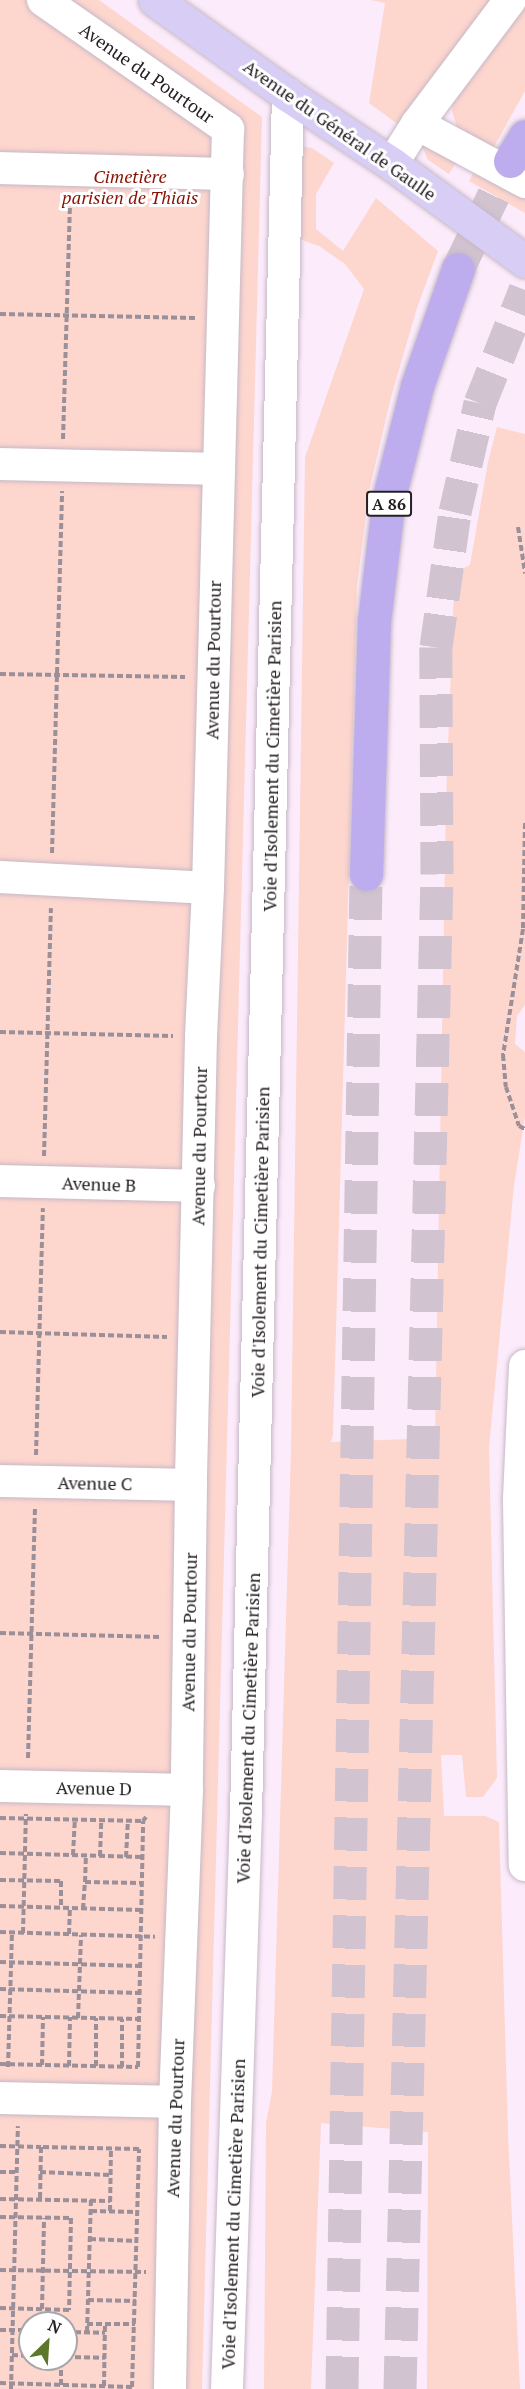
<!DOCTYPE html>
<meta charset="utf-8">
<style>
body{margin:0}
#map{position:relative;width:525px;height:2389px;overflow:hidden;background:#fcecfb;font-family:"PT Serif",serif}
div>[style]{position:absolute}
.green>*{inset:0;background:#fdd6ce}
.highway-tunnel>*{height:33px;margin-top:-16.5px;transform-origin:0;background:repeating-linear-gradient(90deg,#d1c3d0 0 33px,transparent 0 49px)}
.path>*{height:4px;margin-top:-2px;transform-origin:0;background:repeating-linear-gradient(90deg,#9b8f9a 0 6px,transparent 0 9px)}
.roads{filter:drop-shadow(0 0 2px #c7b8c6) drop-shadow(0 0 2px #c7b8c6)}
.minor>*{height:32px;margin:-16px;padding:0 16px;transform-origin:16px;border-radius:16px;background:#fff}
.major>*{height:33px;margin:-16.5px;padding:0 16.5px;transform-origin:16.5px;border-radius:16.5px;background:#d8cef5}
.highway>*{height:33px;margin:-16.5px;padding:0 16.5px;transform-origin:16.5px;border-radius:16.5px;background:#beadee}
span{translate:-50% -50%;white-space:nowrap;text-align:center;line-height:1.15;-webkit-text-stroke:6px #fff;paint-order:stroke}
.shield-label span{padding:2px 4px;background:#fff;border:2px solid;border-radius:4px;-webkit-text-stroke-width:0}
.shield-label{font-size:16px;color:#262025;font-weight:700}
.street-label{font-size:18px;color:#262025}
.park-label{font-size:18px;color:#871103;font-style:italic}
.north{position:absolute;left:18px;top:2311px;width:60px;height:60px;box-sizing:border-box;background:#fff;border:2px solid #a8a6a8;border-radius:50%;rotate:25deg;font-size:16px;font-weight:700;line-height:24px;text-align:center;color:#262025}
.north::after{content:'';display:block;margin:auto;width:21px;height:27px;background:#5c772a;clip-path:polygon(50% 0,100% 100%,50% 72%,0 100%)}
</style>
<div id="map">
<div class="green">
<i style="clip-path:polygon(evenodd,0 0,99px 0,262px 117px,202px 2389px,0 2389px,0 0,30px 2323px,66px 2323px,66px 2359px,30px 2359px,30px 2323px)"></i>
<i style="clip-path:polygon(371px 0,493px 0,403px 128px,369px 103px,385px 3px)"></i>
<i style="clip-path:polygon(525px 0,525px 91px,491px 152px,458px 131px,452px 111px,453px 92px)"></i>
<i style="clip-path:polygon(425px 137px,459px 158px,449px 174px,428px 160px,421px 144px)"></i>
<i style="clip-path:polygon(299px 146px,312px 148px,334px 163px,316px 194px,316px 229px,343px 251px,376px 198px,438px 251px,417px 308px,391px 397px,369px 491px,357px 586px,333px 1435px,331px 1442px,435px 1438px,446px 800px,454px 588px,458px 571px,470px 565px,488px 462px,497px 427px,525px 434px,525px 1005px,517px 1016px,515px 1044px,525px 1052px,525px 1117px,514px 1185px,489px 1448px,497px 1778px,483px 1797px,466px 1797px,462px 1755px,441px 1755px,444px 1816px,485px 1816px,499px 1822px,508px 2133px,520px 2389px,427px 2389px,428px 2132px,321px 2123px,311px 2389px,264px 2389px,266px 2123px,272px 2091px,291px 1449px,305px 457px,364px 289px,345px 264px,319px 246px,296px 238px)"></i>
<i style="clip-path:polygon(475px 169px,525px 197px,525px 213px,469px 181px)"></i>
</div>
<div class="highway-tunnel">
<i style="left:458px;top:269px;width:120px;rotate:-64.3deg"></i>
<i style="left:342px;top:2389px;width:1515px;rotate:-89.09deg"></i>
<i style="left:400px;top:2389px;width:1515px;rotate:-88.6deg"></i>
<i style="left:437px;top:874px;width:227px;rotate:-90.3deg"></i>
<i style="left:436px;top:647px;width:136px;rotate:-82deg"></i>
<i style="left:455px;top:512px;width:112px;rotate:-77.1deg"></i>
<i style="left:480px;top:403px;width:122px;rotate:-68.3deg"></i>
</div>
<div class="path">
<i style="left:0;top:314px;width:195px;rotate:1.2deg"></i>
<i style="left:63px;top:439px;width:242px;rotate:-88.3deg"></i>
<i style="left:518px;top:527px;width:47px;rotate:81.3deg"></i>
<i style="left:0;top:674px;width:185px;rotate:0.9deg"></i>
<i style="left:525px;top:823px;width:106px;rotate:91.1deg"></i>
<i style="left:523px;top:929px;width:128px;rotate:99deg"></i>
<i style="left:503px;top:1055px;width:32px;rotate:85deg"></i>
<i style="left:506px;top:1087px;width:41px;rotate:71.6deg"></i>
<i style="left:519px;top:1126px;width:7px;rotate:27deg"></i>
<i style="left:52px;top:853px;width:362px;rotate:-88.4deg"></i>
<i style="left:0;top:1032px;width:173px;rotate:1.3deg"></i>
<i style="left:44px;top:1156px;width:248px;rotate:-88.4deg"></i>
<i style="left:0;top:1332px;width:167px;rotate:1.7deg"></i>
<i style="left:36px;top:1455px;width:247px;rotate:-88.4deg"></i>
<i style="left:0;top:1633px;width:161px;rotate:1.4deg"></i>
<i style="left:28px;top:1758px;width:250px;rotate:-88.4deg"></i>
<i style="left:0;top:1818px;width:143px;rotate:1.2deg"></i>
<i style="left:0;top:1853px;width:142px;rotate:1.6deg"></i>
<i style="left:73px;top:1855px;width:35px;rotate:-87deg"></i>
<i style="left:100px;top:1856px;width:36px;rotate:-88deg"></i>
<i style="left:126px;top:1857px;width:36px;rotate:-87deg"></i>
<i style="left:0;top:1880px;width:61px;rotate:0.9deg"></i>
<i style="left:61px;top:1881px;width:27px;rotate:90deg"></i>
<i style="left:85px;top:1882px;width:26px;rotate:-88deg"></i>
<i style="left:0;top:1906px;width:141px;rotate:1.6deg"></i>
<i style="left:83px;top:1909px;width:27px;rotate:-86deg"></i>
<i style="left:85px;top:1882px;width:56px;rotate:1deg"></i>
<i style="left:0;top:1932px;width:155px;rotate:1.8deg"></i>
<i style="left:23px;top:1933px;width:119px;rotate:-88.6deg"></i>
<i style="left:69px;top:1934px;width:26px;rotate:-88deg"></i>
<i style="left:0;top:1962px;width:140px;rotate:1.6deg"></i>
<i style="left:0;top:1989px;width:139px;rotate:1.6deg"></i>
<i style="left:0;top:2016px;width:139px;rotate:1.2deg"></i>
<i style="left:78px;top:2018px;width:83px;rotate:-87.9deg"></i>
<i style="left:0;top:2064px;width:138px;rotate:1.2deg"></i>
<i style="left:138px;top:2067px;width:246px;rotate:-88.8deg"></i>
<i style="left:143px;top:1821px;width:5px;rotate:-53deg"></i>
<i style="left:42px;top:2065px;width:48px;rotate:-88.8deg"></i>
<i style="left:69px;top:2066px;width:49px;rotate:-88.8deg"></i>
<i style="left:96px;top:2066px;width:48px;rotate:-90deg"></i>
<i style="left:8px;top:2067px;width:134px;rotate:-88.3deg"></i>
<i style="left:122px;top:2067px;width:48px;rotate:-90deg"></i>
<i style="left:0;top:2146px;width:41px;rotate:1.4deg"></i>
<i style="left:0;top:2172px;width:17px"></i>
<i style="left:40px;top:2172px;width:70px;rotate:2.5deg"></i>
<i style="left:0;top:2199px;width:110px;rotate:1deg"></i>
<i style="left:91px;top:2211px;width:47px;rotate:1.2deg"></i>
<i style="left:110px;top:2211px;width:63px;rotate:-89.1deg"></i>
<i style="left:0;top:2217px;width:71px;rotate:0.8deg"></i>
<i style="left:71px;top:2218px;width:92px;rotate:91.2deg"></i>
<i style="left:69px;top:2310px;width:69px;rotate:-178.3deg"></i>
<i style="left:90px;top:2239px;width:47px;rotate:2.4deg"></i>
<i style="left:0;top:2270px;width:146px;rotate:0.8deg"></i>
<i style="left:88px;top:2300px;width:48px;rotate:1.2deg"></i>
<i style="left:42px;top:2309px;width:91px;rotate:-88.7deg"></i>
<i style="left:87px;top:2324px;width:48px"></i>
<i style="left:0;top:2330px;width:30px"></i>
<i style="left:66px;top:2332px;width:39px;rotate:1deg"></i>
<i style="left:87px;top:2332px;width:132px;rotate:-88.3deg"></i>
<i style="left:12px;top:2355px;width:18px;rotate:3deg"></i>
<i style="left:66px;top:2357px;width:39px;rotate:1deg"></i>
<i style="left:0;top:2383px;width:132px;rotate:1.7deg"></i>
<i style="left:132px;top:2387px;width:238px;rotate:-88.3deg"></i>
<i style="left:139px;top:2149px;width:98px;rotate:-178.8deg"></i>
<i style="left:41px;top:2147px;width:53px;rotate:91.1deg"></i>
<i style="left:61px;top:2385px;width:26px;rotate:-90deg"></i>
<i style="left:104px;top:2386px;width:62px;rotate:-89.1deg"></i>
<i style="left:11px;top:2389px;width:263px;rotate:-88.5deg"></i>
</div>
<div class="roads">
<div class="minor">
<i style="left:43px;top:0;width:226px;rotate:34.9deg"></i>
<i style="left:228px;top:129px;width:759px;rotate:91.51deg"></i>
<i style="left:208px;top:888px;width:149px;rotate:92.7deg"></i>
<i style="left:201px;top:1037px;width:448px;rotate:91.3deg"></i>
<i style="left:191px;top:1485px;width:305px;rotate:90.8deg"></i>
<i style="left:187px;top:1790px;width:312px;rotate:92.2deg"></i>
<i style="left:175px;top:2102px;width:287px;rotate:91deg"></i>
<i style="left:417px;top:124px;width:123px;rotate:28.2deg"></i>
<i style="left:392px;top:164px;width:47px;rotate:-58deg"></i>
<i style="left:417px;top:124px;width:155px;rotate:-53.1deg"></i>
<i style="left:0;top:168px;width:228px;rotate:1.5deg"></i>
<i style="left:0;top:464px;width:218px;rotate:1.3deg"></i>
<i style="left:0;top:877px;width:208px;rotate:3deg"></i>
<i style="left:0;top:1181px;width:199px;rotate:1.4deg"></i>
<i style="left:525px;top:1366px;width:134px;rotate:92.6deg"></i>
<i style="left:519px;top:1500px;width:365px;rotate:89.1deg"></i>
<i style="left:0;top:1481px;width:191px;rotate:1.2deg"></i>
<i style="left:0;top:1786px;width:187px;rotate:1.2deg"></i>
<i style="left:0;top:2098px;width:175px;rotate:1.3deg"></i>
<i style="left:227px;top:2389px;width:576px;rotate:-88.11deg"></i>
<i style="left:246px;top:1813px;width:1719px;rotate:-88.6deg"></i>
</div>
<div class="major">
<i style="left:155px;top:0;width:163px;rotate:35.5deg"></i>
<i style="left:288px;top:95px;width:125px;rotate:33.6deg"></i>
<i style="left:392px;top:164px;width:165px;rotate:36.1deg"></i>
</div>
<div class="highway">
<i style="left:510px;top:161px;width:29px;rotate:-59deg"></i>
<i style="left:366px;top:874px;width:253px;rotate:-88.2deg"></i>
<i style="left:374px;top:621px;width:125px;rotate:-83.1deg"></i>
<i style="left:389px;top:497px;width:114px;rotate:-75.8deg"></i>
<i style="left:417px;top:386px;width:124px;rotate:-70.7deg"></i>
</div>
</div>
<div class="shield-label">
<span style="left:389px;top:504px">A 86</span>
</div>
<div class="street-label">
<span style="left:147px;top:73px;rotate:35deg">Avenue du Pourtour</span>
<span style="left:340px;top:130px;rotate:35deg">Avenue du Général de Gaulle</span>
<span style="left:213px;top:660px;rotate:-89deg">Avenue du Pourtour</span>
<span style="left:272px;top:756px;rotate:-89deg">Voie d'Isolement du Cimetière Parisien</span>
<span style="left:199px;top:1146px;rotate:-89deg">Avenue du Pourtour</span>
<span style="left:99px;top:1184px;rotate:2deg">Avenue B</span>
<span style="left:260px;top:1242px;rotate:-89deg">Voie d'Isolement du Cimetière Parisien</span>
<span style="left:95px;top:1483px;rotate:1deg">Avenue C</span>
<span style="left:189px;top:1632px;rotate:-89deg">Avenue du Pourtour</span>
<span style="left:248px;top:1728px;rotate:-88deg">Voie d'Isolement du Cimetière Parisien</span>
<span style="left:94px;top:1788px;rotate:1deg">Avenue D</span>
<span style="left:175px;top:2118px;rotate:-88deg">Avenue du Pourtour</span>
<span style="left:233px;top:2214px;rotate:-88deg">Voie d'Isolement du Cimetière Parisien</span>
</div>
<div class="park-label">
<span style="left:130px;top:187px">Cimetière<br>parisien de Thiais</span>
</div>
<div class="north">N</div>
</div>
